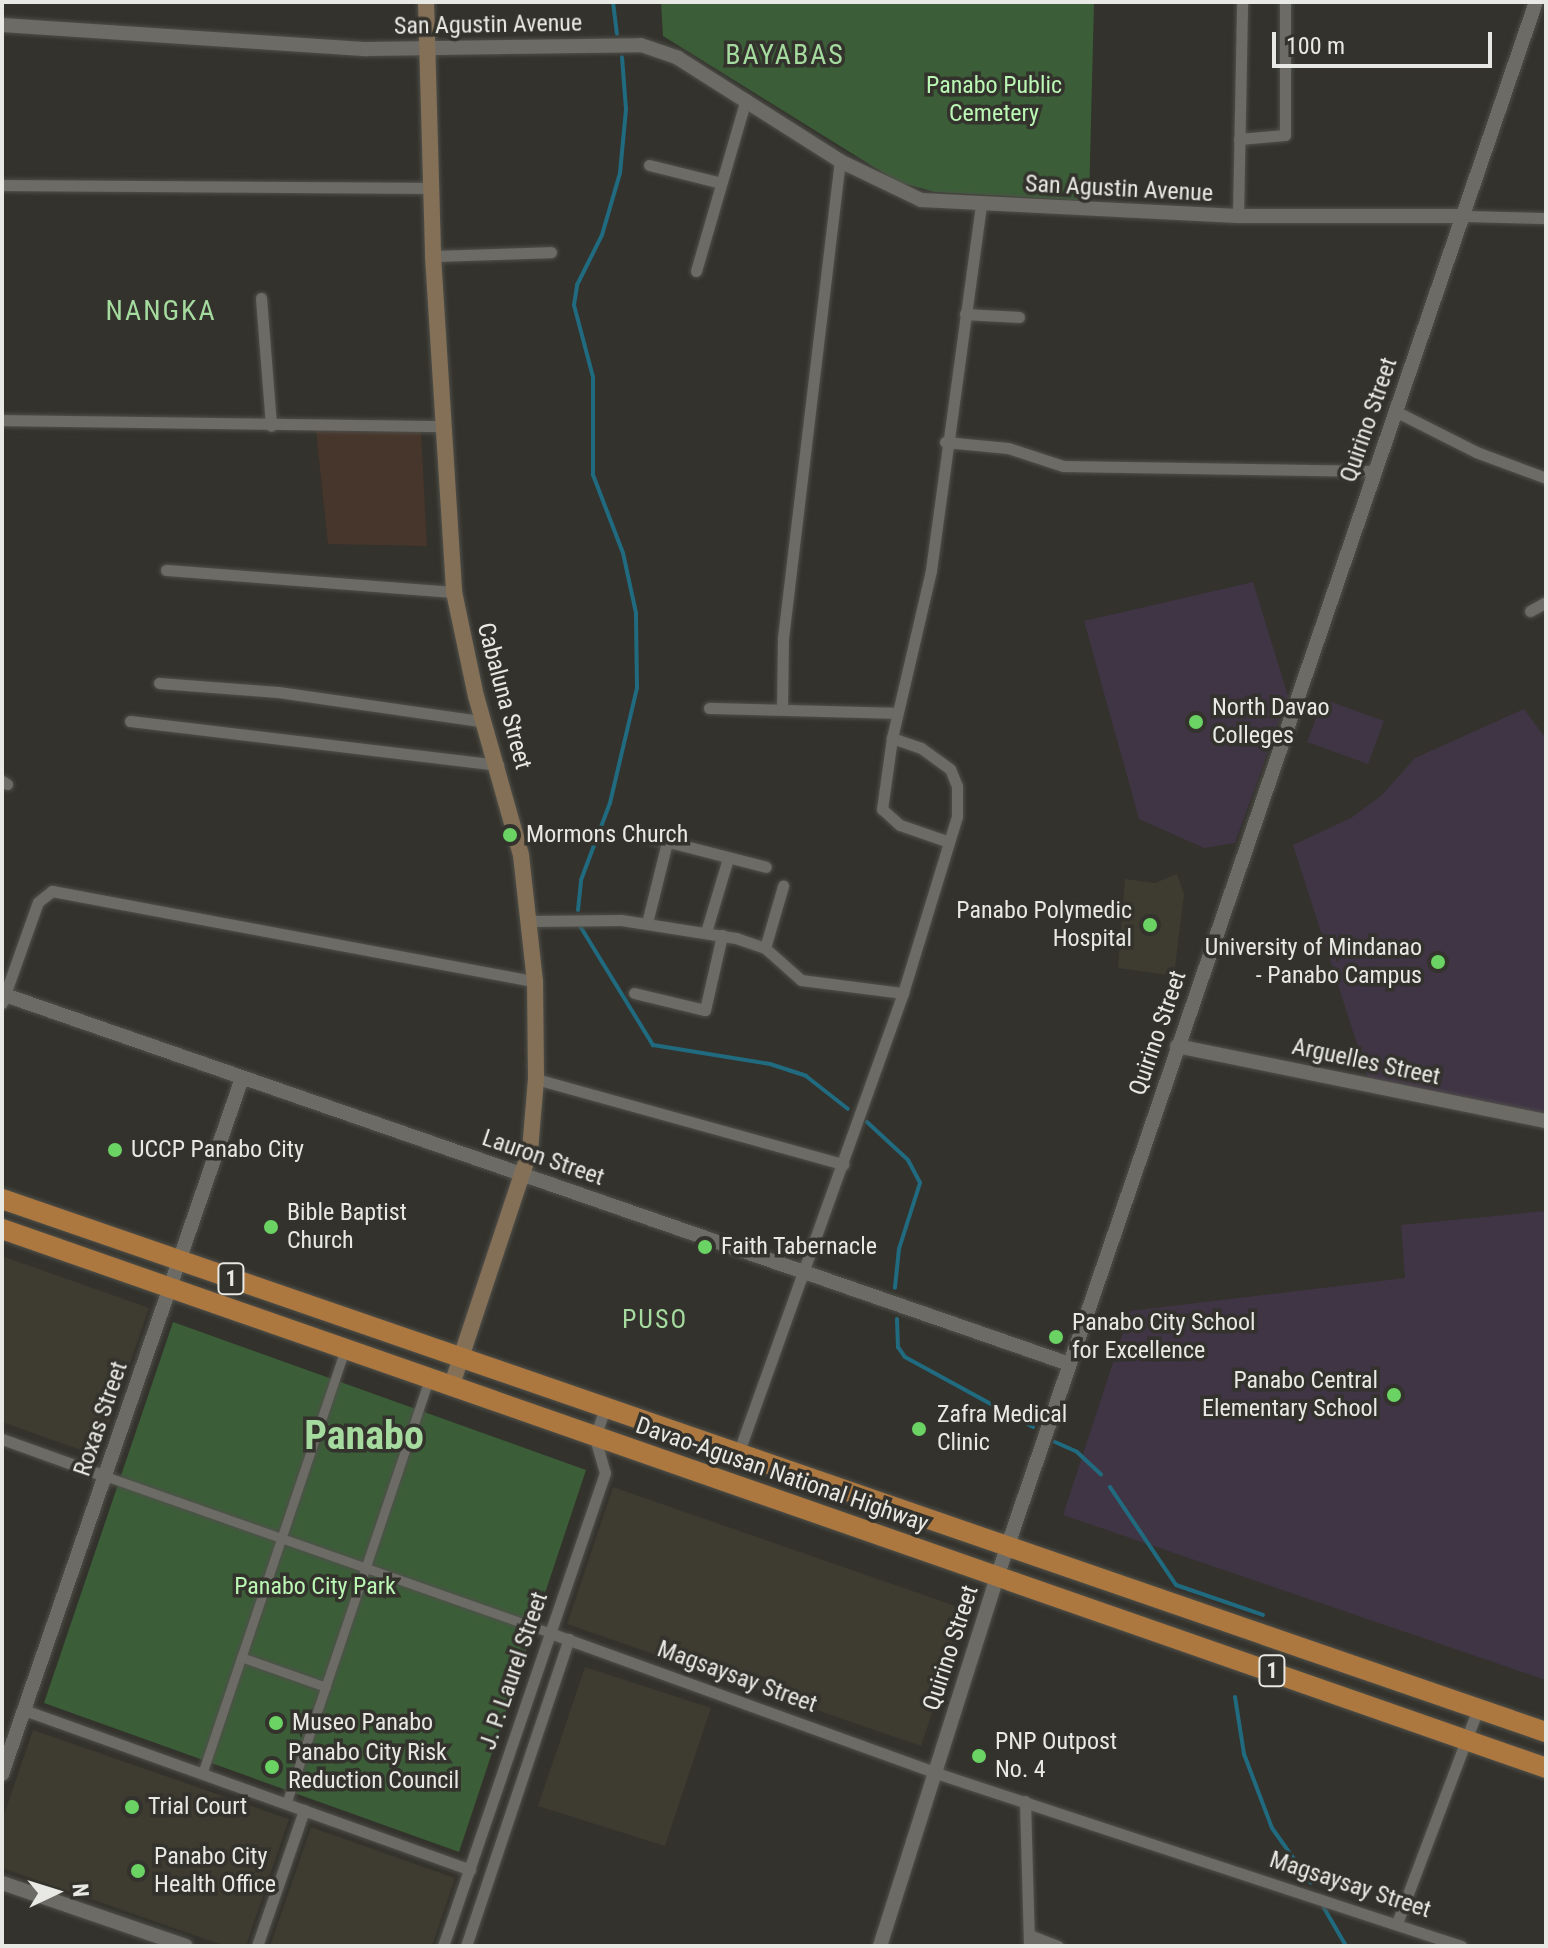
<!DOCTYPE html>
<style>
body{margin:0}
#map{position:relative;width:1548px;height:1948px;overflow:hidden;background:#33322c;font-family:"Roboto Condensed",sans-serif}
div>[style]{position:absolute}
.built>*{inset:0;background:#3e3c31}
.industrial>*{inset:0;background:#47362b}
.education>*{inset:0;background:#403545}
.green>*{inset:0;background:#3b5e38}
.stream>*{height:4px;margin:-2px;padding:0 2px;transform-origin:2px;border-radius:2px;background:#216b80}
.roads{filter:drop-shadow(0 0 2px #50504b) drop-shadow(0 0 2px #50504b)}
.pedestrian>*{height:9px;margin:-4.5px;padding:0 4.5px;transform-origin:4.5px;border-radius:4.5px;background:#6d6b65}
.minor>*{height:11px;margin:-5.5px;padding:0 5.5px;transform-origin:5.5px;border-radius:5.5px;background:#6d6b65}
.tertiary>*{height:14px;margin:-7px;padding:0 7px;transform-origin:7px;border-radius:7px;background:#6d6b65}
.secondary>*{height:16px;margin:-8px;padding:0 8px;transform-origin:8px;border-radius:8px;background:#847057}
.trunk>*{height:20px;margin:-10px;padding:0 10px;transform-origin:10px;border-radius:10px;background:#ac7840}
.dots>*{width:22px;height:22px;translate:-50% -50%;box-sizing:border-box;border:4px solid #33322c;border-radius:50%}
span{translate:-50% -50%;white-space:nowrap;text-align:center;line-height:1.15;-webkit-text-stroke:7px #33322c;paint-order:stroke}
.shield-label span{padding:2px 6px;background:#33322c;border:2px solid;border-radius:6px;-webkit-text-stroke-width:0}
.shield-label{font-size:22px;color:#e8e8e4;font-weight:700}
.street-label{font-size:24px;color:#e8e8e4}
.park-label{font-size:24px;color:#bbf7b4}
.poi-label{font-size:24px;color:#e8e8e4}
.left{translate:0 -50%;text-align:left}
.right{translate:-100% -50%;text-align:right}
.neighbourhood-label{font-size:26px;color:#a5db9f;letter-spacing:2px}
.quarter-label{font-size:28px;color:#a5db9f;letter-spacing:2px}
.town-label{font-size:40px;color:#a5db9f;font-weight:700}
.frame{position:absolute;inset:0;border:4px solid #e8e8e4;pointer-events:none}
.north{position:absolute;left:16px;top:1852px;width:80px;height:80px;-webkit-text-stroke:6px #33322c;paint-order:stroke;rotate:86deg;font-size:22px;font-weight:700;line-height:32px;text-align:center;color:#e8e8e4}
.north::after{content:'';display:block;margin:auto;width:28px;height:36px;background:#e8e8e4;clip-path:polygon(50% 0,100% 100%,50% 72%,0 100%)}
.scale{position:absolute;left:1272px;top:32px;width:220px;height:36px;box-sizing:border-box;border:4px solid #e8e8e4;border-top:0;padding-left:10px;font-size:24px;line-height:28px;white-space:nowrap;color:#e8e8e4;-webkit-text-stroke:6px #33322c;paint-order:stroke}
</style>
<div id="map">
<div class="built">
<i style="clip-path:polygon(1177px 874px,1184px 894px,1174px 976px,1118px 968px,1125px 879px,1155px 883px)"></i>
<i style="clip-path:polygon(2px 1256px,149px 1308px,98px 1456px,2px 1422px)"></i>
<i style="clip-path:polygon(613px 1487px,967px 1610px,921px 1746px,567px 1624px)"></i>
<i style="clip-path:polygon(585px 1667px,711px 1708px,665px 1846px,538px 1806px)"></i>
<i style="clip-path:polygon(33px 1730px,289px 1819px,246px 1946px,225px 1946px,2px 1868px,2px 1820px)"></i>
<i style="clip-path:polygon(311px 1827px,455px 1878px,432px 1946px,270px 1946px)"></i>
</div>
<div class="industrial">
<i style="clip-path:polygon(316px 431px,421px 432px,427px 546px,328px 544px)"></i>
</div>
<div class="education">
<i style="clip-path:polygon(1253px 582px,1288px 696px,1235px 843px,1204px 848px,1139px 819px,1084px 621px)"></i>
<i style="clip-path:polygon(1323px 699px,1384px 721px,1368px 764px,1307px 742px)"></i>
<i style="clip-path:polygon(1524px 709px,1546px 739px,1546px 1115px,1368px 1078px,1293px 845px,1351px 818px,1382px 795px,1415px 758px)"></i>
<i style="clip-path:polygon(1546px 1211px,1546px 1680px,1063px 1515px,1130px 1311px,1405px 1278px,1401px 1225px)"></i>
</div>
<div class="green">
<i style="clip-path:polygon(661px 2px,1094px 2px,1089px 201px,935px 192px,898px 182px,663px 36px)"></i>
<i style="clip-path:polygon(173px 1322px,586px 1470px,459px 1852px,44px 1703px)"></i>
</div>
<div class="stream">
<i style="left:613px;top:2px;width:32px;rotate:83deg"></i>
<i style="left:578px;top:910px;width:30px;rotate:-84deg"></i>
<i style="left:581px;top:880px;width:82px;rotate:-69.4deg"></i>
<i style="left:610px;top:803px;width:118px;rotate:-76.8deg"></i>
<i style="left:637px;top:688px;width:75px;rotate:-90.8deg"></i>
<i style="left:636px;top:613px;width:61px;rotate:-102.2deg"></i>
<i style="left:623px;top:553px;width:84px;rotate:-111deg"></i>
<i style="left:593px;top:475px;width:98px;rotate:-90deg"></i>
<i style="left:593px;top:377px;width:74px;rotate:-104.8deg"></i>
<i style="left:574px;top:305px;width:20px;rotate:-81deg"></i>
<i style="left:577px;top:285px;width:56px;rotate:-63.4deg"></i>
<i style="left:602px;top:235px;width:65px;rotate:-73.8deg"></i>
<i style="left:620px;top:173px;width:64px;rotate:-84.6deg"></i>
<i style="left:626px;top:109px;width:52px;rotate:-94.4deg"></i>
<i style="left:580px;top:926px;width:140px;rotate:58.5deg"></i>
<i style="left:653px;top:1045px;width:119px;rotate:9.2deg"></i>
<i style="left:770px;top:1064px;width:38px;rotate:18deg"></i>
<i style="left:806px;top:1076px;width:53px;rotate:38.2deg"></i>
<i style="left:867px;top:1122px;width:56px;rotate:42.8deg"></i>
<i style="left:908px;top:1160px;width:26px;rotate:62deg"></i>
<i style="left:920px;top:1183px;width:69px;rotate:107.7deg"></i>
<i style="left:899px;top:1249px;width:39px;rotate:96deg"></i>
<i style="left:897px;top:1319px;width:28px;rotate:88deg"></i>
<i style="left:898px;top:1347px;width:12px;rotate:55deg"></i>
<i style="left:905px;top:1357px;width:146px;rotate:28.7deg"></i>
<i style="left:1055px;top:1442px;width:24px;rotate:24deg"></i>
<i style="left:1077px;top:1452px;width:33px;rotate:43deg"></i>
<i style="left:1110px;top:1487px;width:118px;rotate:56deg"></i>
<i style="left:1176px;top:1585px;width:92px;rotate:19deg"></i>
<i style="left:1235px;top:1697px;width:58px;rotate:81deg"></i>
<i style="left:1244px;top:1754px;width:79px;rotate:69.3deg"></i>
<i style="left:1272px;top:1828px;width:67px;rotate:54.7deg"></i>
<i style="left:1324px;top:1908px;width:44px;rotate:59.9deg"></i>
</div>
<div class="roads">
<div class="pedestrian">
<i style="left:105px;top:1476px;width:472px;rotate:19.4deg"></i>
<i style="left:241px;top:1657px;width:90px;rotate:19.4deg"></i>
<i style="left:202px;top:1774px;width:447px;rotate:-71.4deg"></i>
<i style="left:286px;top:1804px;width:447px;rotate:-71.4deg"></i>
</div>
<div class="minor">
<i style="left:1239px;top:139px;width:46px;rotate:-5deg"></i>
<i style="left:1285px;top:135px;width:133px;rotate:-90deg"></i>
<i style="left:649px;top:165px;width:74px;rotate:14deg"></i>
<i style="left:2px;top:185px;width:429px;rotate:0.4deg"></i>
<i style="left:1238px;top:216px;width:214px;rotate:-88.9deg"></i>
<i style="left:1462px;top:216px;width:84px;rotate:1.4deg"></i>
<i style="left:433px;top:256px;width:118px;rotate:-1.9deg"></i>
<i style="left:696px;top:271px;width:179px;rotate:-73.8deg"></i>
<i style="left:261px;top:298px;width:128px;rotate:85.5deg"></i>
<i style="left:965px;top:314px;width:54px;rotate:3.2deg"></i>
<i style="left:1395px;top:411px;width:91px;rotate:26.8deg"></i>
<i style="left:1476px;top:452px;width:75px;rotate:20.4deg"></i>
<i style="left:2px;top:420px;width:440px;rotate:0.8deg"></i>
<i style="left:945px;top:442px;width:63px;rotate:5.4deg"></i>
<i style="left:1008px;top:448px;width:58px;rotate:18.1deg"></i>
<i style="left:1063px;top:466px;width:311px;rotate:0.9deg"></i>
<i style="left:166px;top:570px;width:289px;rotate:4.4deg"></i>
<i style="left:1530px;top:611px;width:18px;rotate:-29deg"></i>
<i style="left:159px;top:683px;width:119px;rotate:4.3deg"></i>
<i style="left:278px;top:692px;width:209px;rotate:8.2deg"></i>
<i style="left:709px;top:708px;width:186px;rotate:1.5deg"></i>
<i style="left:782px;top:709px;width:71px;rotate:-89.2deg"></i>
<i style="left:783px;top:638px;width:480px;rotate:-83.2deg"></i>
<i style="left:130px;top:721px;width:371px;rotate:6.8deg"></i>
<i style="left:892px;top:738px;width:72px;rotate:98deg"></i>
<i style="left:882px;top:809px;width:24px;rotate:42deg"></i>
<i style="left:900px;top:825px;width:52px;rotate:19.1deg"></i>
<i style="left:2px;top:781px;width:6px;rotate:31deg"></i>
<i style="left:634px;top:833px;width:136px;rotate:14.4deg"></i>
<i style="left:531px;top:921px;width:90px;rotate:-0.6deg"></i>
<i style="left:621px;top:920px;width:116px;rotate:8.9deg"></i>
<i style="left:736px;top:938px;width:31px;rotate:19deg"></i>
<i style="left:765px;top:948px;width:48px;rotate:41.6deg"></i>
<i style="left:801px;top:980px;width:103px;rotate:7.3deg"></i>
<i style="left:647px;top:923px;width:83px;rotate:-76.1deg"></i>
<i style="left:706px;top:932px;width:77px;rotate:-73.4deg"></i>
<i style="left:765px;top:948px;width:65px;rotate:-73.8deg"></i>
<i style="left:634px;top:993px;width:73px;rotate:13.5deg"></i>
<i style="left:705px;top:1010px;width:77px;rotate:-77.2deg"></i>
<i style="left:2px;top:1003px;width:107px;rotate:-70.4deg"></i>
<i style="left:38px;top:902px;width:18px;rotate:-38deg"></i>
<i style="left:52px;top:891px;width:491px;rotate:10.6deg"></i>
<i style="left:536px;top:1079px;width:319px;rotate:15.5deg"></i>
<i style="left:2px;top:1439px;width:109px;rotate:19.8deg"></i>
<i style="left:738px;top:1454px;width:490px;rotate:-70.3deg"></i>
<i style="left:903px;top:993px;width:185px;rotate:-73deg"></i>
<i style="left:957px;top:816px;width:30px;rotate:-90deg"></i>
<i style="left:957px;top:786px;width:18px;rotate:-112deg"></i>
<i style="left:950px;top:769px;width:36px;rotate:-144deg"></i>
<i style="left:921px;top:748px;width:31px;rotate:-161deg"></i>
<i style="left:892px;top:738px;width:172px;rotate:-76.9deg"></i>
<i style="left:931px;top:570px;width:368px;rotate:-82.2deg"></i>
<i style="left:550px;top:1633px;width:411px;rotate:19.9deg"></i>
<i style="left:936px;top:1773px;width:553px;rotate:18.24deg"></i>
<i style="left:24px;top:1710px;width:474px;rotate:19.7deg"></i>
<i style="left:1025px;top:1801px;width:145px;rotate:88.4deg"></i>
<i style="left:1397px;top:1923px;width:229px;rotate:-69.3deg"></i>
<i style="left:1029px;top:1935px;width:31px;rotate:21deg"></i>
<i style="left:257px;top:1946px;width:144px;rotate:-70.9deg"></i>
<i style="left:443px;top:1946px;width:500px;rotate:-71.1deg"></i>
<i style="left:605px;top:1473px;width:37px;rotate:-106deg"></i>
<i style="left:595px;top:1437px;width:31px;rotate:-71deg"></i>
<i style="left:466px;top:1946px;width:324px;rotate:-71.5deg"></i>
</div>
<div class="tertiary">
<i style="left:2px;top:25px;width:366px;rotate:3.8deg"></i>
<i style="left:367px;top:49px;width:274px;rotate:-0.8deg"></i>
<i style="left:641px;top:45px;width:39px;rotate:19deg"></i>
<i style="left:678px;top:58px;width:192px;rotate:32.4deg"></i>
<i style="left:840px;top:161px;width:90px;rotate:25.7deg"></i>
<i style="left:921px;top:200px;width:317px;rotate:2.9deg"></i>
<i style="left:1238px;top:216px;width:224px"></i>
<i style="left:2px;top:994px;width:1129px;rotate:19.12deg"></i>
<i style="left:1177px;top:1046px;width:377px;rotate:11.5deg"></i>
<i style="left:2px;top:1774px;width:736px;rotate:-70.97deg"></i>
<i style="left:2px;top:1883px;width:194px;rotate:18.9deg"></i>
<i style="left:880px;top:1946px;width:387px;rotate:-72.4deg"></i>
<i style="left:997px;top:1577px;width:1665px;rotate:-71.11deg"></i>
</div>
<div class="secondary">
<i style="left:426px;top:2px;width:254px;rotate:88.4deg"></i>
<i style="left:433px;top:256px;width:337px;rotate:86.4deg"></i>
<i style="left:454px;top:592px;width:106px;rotate:78.1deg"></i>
<i style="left:476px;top:696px;width:165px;rotate:74.2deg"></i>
<i style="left:521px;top:855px;width:127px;rotate:83.7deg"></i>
<i style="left:535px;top:981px;width:98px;rotate:89.4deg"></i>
<i style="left:536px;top:1079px;width:71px;rotate:94.8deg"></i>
<i style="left:530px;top:1150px;width:250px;rotate:108.4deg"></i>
</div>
<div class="trunk">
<i style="left:2px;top:1199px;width:1633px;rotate:19.05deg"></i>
<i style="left:2px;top:1229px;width:1635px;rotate:19.24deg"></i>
</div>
</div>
<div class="dots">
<i style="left:1196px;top:722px;background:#6bd363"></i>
<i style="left:510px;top:835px;background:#6bd363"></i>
<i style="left:1150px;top:925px;background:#6bd363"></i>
<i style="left:1438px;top:962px;background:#6bd363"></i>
<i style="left:115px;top:1150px;background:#6bd363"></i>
<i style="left:271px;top:1227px;background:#6bd363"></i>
<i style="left:705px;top:1247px;background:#6bd363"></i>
<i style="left:1056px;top:1337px;background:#6bd363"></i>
<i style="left:1394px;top:1395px;background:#6bd363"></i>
<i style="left:919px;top:1429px;background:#6bd363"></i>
<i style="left:276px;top:1723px;background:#6bd363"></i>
<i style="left:979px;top:1756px;background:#6bd363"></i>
<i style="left:272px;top:1767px;background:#6bd363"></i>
<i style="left:132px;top:1807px;background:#6bd363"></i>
<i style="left:138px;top:1871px;background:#6bd363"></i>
</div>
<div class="shield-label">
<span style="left:231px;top:1279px">1</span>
<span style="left:1272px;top:1671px">1</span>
</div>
<div class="street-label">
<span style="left:488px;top:25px;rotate:-1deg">San Agustin Avenue</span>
<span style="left:1119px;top:189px;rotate:3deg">San Agustin Avenue</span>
<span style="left:1369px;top:420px;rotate:-71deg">Quirino Street</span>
<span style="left:504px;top:696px;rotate:75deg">Cabaluna Street</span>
<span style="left:1158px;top:1033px;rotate:-71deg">Quirino Street</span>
<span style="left:1366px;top:1062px;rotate:12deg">Arguelles Street</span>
<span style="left:543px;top:1158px;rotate:19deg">Lauron Street</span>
<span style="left:101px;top:1419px;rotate:-71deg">Roxas Street</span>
<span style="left:782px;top:1475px;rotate:19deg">Davao-Agusan National Highway</span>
<span style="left:951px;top:1648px;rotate:-72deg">Quirino Street</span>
<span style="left:514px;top:1671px;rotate:-71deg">J. P. Laurel Street</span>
<span style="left:737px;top:1677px;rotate:20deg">Magsaysay Street</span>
<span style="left:1350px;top:1885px;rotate:18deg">Magsaysay Street</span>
</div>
<div class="park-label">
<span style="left:994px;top:100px">Panabo Public<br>Cemetery</span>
<span style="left:315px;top:1587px">Panabo City Park</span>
</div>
<div class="poi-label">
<span class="left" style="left:1212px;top:722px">North Davao<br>Colleges</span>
<span class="left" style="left:526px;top:835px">Mormons Church</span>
<span class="right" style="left:1132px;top:925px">Panabo Polymedic<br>Hospital</span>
<span class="right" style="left:1422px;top:962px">University of Mindanao<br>- Panabo Campus</span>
<span class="left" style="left:131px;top:1150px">UCCP Panabo City</span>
<span class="left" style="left:287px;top:1227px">Bible Baptist<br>Church</span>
<span class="left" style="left:721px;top:1247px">Faith Tabernacle</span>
<span class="left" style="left:1072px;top:1337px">Panabo City School<br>for Excellence</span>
<span class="right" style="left:1378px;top:1395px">Panabo Central<br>Elementary School</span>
<span class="left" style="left:937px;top:1429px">Zafra Medical<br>Clinic</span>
<span class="left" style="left:292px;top:1723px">Museo Panabo</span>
<span class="left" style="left:995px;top:1756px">PNP Outpost<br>No. 4</span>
<span class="left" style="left:288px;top:1767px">Panabo City Risk<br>Reduction Council</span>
<span class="left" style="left:148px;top:1807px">Trial Court</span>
<span class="left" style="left:154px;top:1871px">Panabo City<br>Health Office</span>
</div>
<div class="neighbourhood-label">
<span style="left:655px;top:1320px">PUSO</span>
</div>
<div class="quarter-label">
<span style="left:785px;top:55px">BAYABAS</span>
<span style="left:161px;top:311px">NANGKA</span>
</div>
<div class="town-label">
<span style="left:364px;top:1436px">Panabo</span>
</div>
<div class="frame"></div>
<div class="north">N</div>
<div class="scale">100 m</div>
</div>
